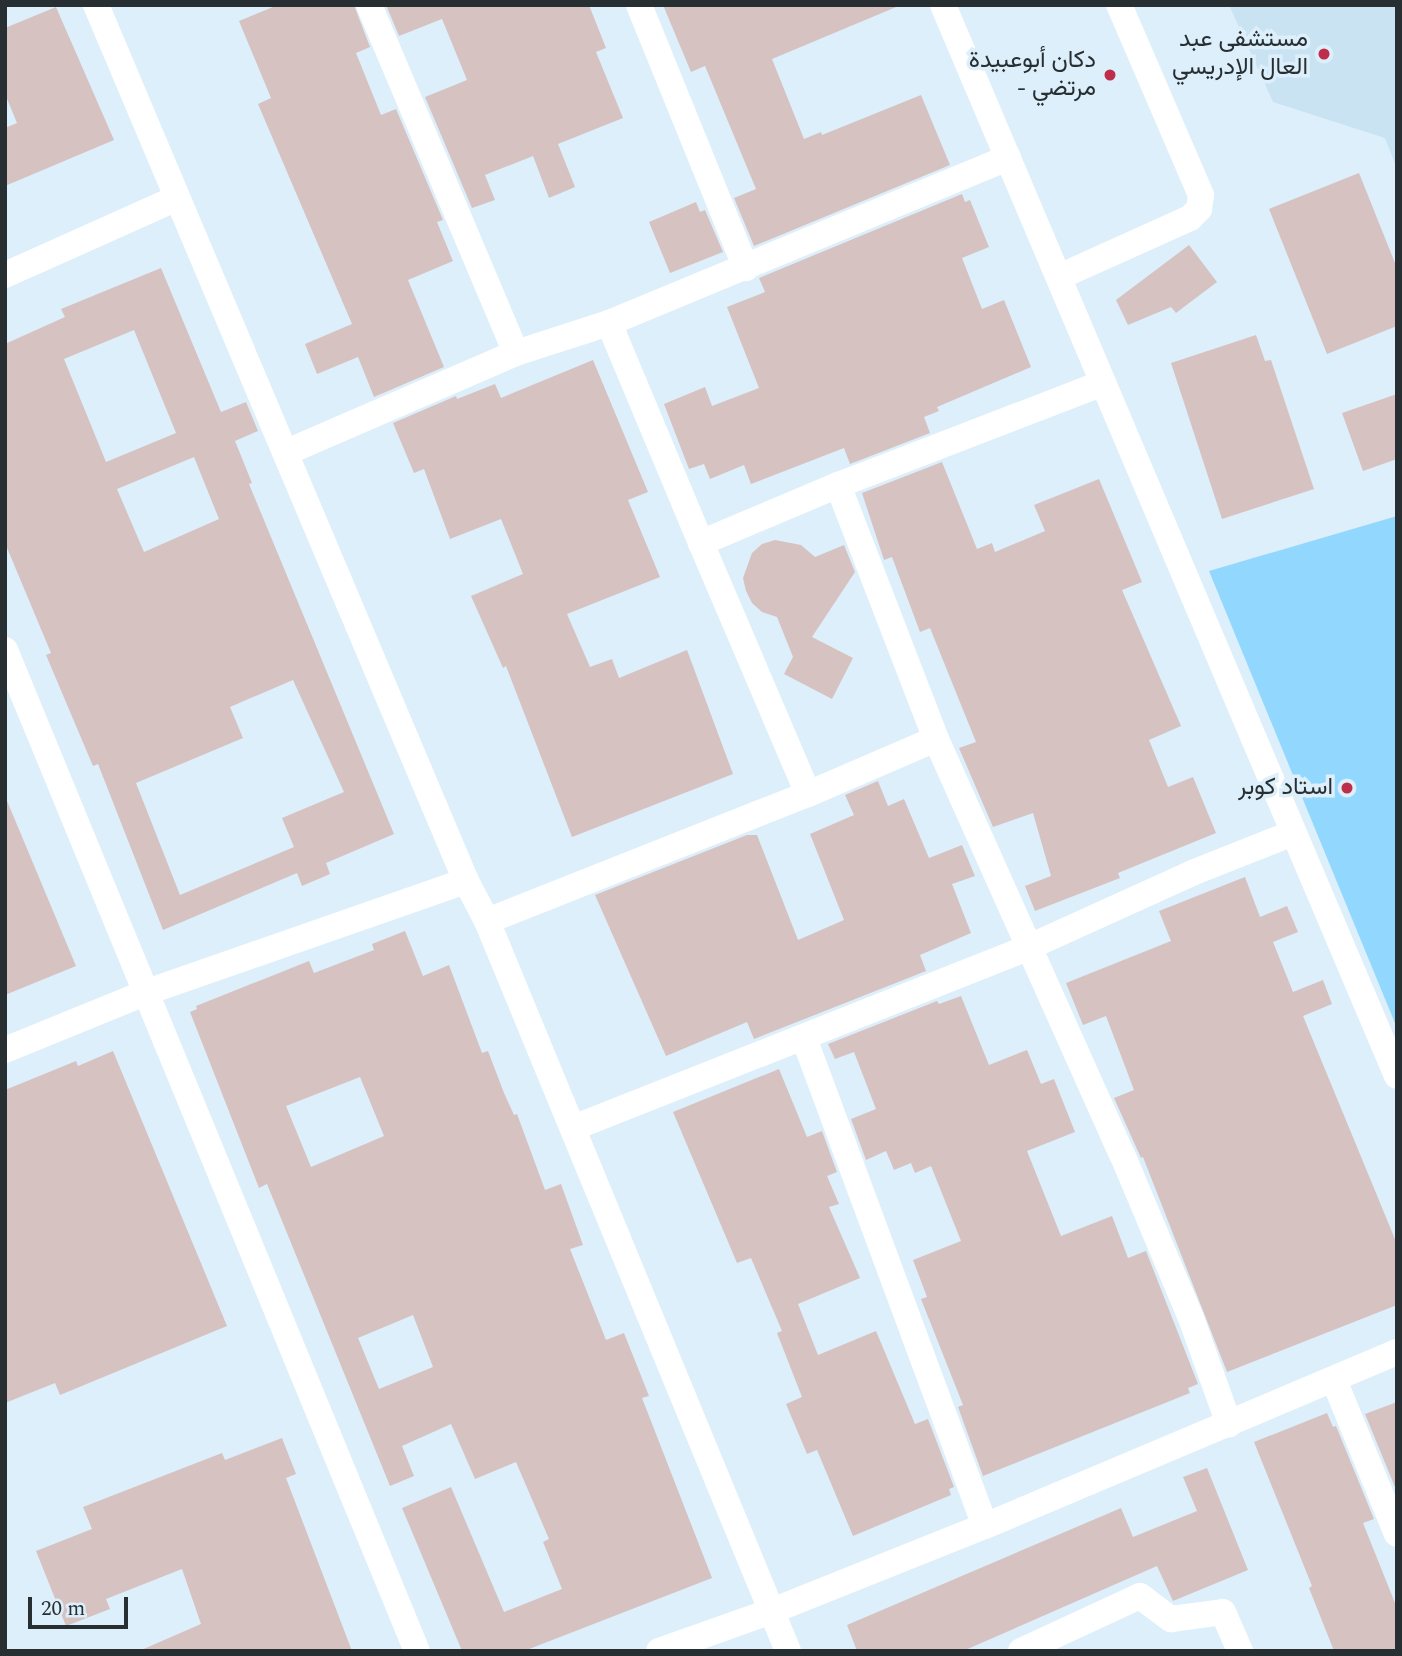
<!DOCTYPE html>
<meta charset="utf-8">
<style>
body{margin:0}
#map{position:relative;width:1402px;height:1656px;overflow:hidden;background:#dceffa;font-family:Spectral,Vazirmatn,serif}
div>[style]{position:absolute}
.built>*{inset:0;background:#c9e3f3}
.green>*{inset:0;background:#92d7fe}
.building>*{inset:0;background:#d7c2c2}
.minor>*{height:26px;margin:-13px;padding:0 13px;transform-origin:13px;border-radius:13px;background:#fff}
.dots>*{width:19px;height:19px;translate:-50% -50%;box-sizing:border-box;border:4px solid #dceffa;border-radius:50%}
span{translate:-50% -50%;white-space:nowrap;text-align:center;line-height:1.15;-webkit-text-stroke:7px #dceffa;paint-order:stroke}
.poi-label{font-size:24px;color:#282f33}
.right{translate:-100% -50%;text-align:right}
.frame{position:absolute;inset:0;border:7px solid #282f33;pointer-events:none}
.scale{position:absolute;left:28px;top:1597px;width:100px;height:32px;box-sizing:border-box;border:4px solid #282f33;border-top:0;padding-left:9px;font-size:21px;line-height:24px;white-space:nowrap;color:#282f33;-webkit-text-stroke:5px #dceffa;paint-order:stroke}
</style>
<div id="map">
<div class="built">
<i style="clip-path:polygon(1229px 5px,1397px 5px,1397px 169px,1385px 138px,1273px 102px)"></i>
</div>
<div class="green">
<i style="clip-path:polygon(1397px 516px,1397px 1028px,1209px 571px)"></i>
</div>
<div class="building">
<i style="clip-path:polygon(278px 5px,354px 5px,370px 47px,356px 53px,381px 115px,396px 109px,443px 220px,437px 222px,453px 261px,408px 280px,444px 367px,374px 397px,358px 357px,317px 374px,305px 344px,352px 324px,258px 104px,271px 98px,239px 21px)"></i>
<i style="clip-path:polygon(386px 5px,589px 5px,606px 48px,596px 52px,623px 118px,558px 144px,575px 187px,549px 198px,533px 156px,485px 175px,495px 200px,472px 208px,425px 97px,467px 80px,442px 19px,399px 36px)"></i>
<i style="clip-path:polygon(663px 5px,901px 5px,772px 59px,804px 139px,821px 132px,822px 135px,921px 95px,950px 165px,754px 246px,734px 198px,756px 189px,705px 66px,691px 72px)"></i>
<i style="clip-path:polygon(56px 7px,114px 140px,5px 186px,5px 128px,17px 123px,5px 94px,5px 28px)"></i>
<i style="clip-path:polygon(1359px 173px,1397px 268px,1397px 326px,1327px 354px,1269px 209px)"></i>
<i style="clip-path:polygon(962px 194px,965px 202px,970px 200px,989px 247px,962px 258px,982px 309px,1004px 300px,1031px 367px,937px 407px,939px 411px,924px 417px,930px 433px,850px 464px,844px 448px,751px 484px,744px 465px,710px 479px,704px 464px,689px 469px,664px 404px,705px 387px,712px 406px,759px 388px,727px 307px,765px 292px,759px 278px)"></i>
<i style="clip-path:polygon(696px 202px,700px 212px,705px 210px,723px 252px,670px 273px,649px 222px)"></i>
<i style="clip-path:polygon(1189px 245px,1217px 282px,1176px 313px,1171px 307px,1128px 325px,1116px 300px)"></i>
<i style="clip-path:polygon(evenodd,161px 268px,221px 412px,246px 402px,258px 431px,235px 441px,252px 483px,249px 484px,394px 834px,326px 863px,330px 874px,302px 886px,297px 873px,163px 930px,98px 764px,93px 766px,46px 655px,51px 653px,5px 543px,5px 344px,65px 317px,61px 309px,161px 268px,134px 330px,176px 433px,106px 462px,64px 359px,134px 330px,161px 268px,194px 457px,219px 519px,144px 552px,117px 489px,194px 457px,161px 268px,293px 680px,344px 792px,282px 818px,294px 847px,180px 895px,136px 783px,243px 738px,230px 707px,293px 680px)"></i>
<i style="clip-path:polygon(1256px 335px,1265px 361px,1271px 360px,1314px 489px,1222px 519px,1171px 363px)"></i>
<i style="clip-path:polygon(593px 360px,648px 492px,628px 500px,660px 577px,567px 614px,590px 667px,612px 659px,619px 678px,687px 650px,733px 774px,572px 837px,506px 666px,503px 668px,471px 596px,523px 574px,501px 519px,450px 539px,424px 469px,414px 473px,393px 423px,456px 396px,457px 399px,495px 384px,501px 398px)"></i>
<i style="clip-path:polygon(1397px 394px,1397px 459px,1363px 471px,1342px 413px)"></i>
<i style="clip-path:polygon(942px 462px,977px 549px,992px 543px,995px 552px,1045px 531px,1034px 505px,1099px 479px,1142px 582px,1122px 590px,1181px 726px,1149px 740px,1168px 787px,1193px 777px,1216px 833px,1118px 873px,1120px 878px,1035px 911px,1025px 886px,1051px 876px,1033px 813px,993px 827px,959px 748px,976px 742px,930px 628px,920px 632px,892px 557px,884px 560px,862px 493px)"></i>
<i style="clip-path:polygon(775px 540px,801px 545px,815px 557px,844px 545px,855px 572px,812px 637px,853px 658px,832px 699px,784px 674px,793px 657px,777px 617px,762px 612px,752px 603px,746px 591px,743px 578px,752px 553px,762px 544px)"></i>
<i style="clip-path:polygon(878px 781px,888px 806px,904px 799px,929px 858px,962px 845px,975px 876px,952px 884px,971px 933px,920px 955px,926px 971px,754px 1039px,747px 1022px,666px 1056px,595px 895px,747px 835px,757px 835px,798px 940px,844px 920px,810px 834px,854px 815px,845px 795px)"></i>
<i style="clip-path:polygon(5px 796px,76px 966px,5px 995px)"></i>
<i style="clip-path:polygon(1245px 877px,1260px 917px,1287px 906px,1298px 932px,1273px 942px,1293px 992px,1323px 980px,1332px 1004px,1303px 1016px,1397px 1244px,1397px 1305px,1227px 1372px,1143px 1157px,1141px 1158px,1114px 1098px,1134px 1090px,1106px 1016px,1083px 1025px,1066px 983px,1171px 941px,1159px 911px)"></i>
<i style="clip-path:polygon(evenodd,405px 931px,423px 976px,449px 965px,482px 1053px,488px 1051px,504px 1093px,514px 1115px,517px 1114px,545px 1190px,561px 1184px,583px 1245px,570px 1249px,606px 1340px,624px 1333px,649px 1396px,642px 1398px,712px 1578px,524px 1651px,462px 1651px,402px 1508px,451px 1487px,504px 1612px,562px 1589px,543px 1542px,549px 1539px,516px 1462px,475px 1479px,451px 1424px,402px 1446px,414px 1476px,390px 1486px,267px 1184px,259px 1188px,190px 1012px,197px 1009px,196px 1006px,309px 961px,314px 973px,374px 950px,372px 944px,405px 931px,360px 1077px,384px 1136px,311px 1167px,286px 1106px,360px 1077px,405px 931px,413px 1315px,433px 1367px,379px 1389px,358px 1338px,413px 1315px)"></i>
<i style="clip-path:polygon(961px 996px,989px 1065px,1027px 1050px,1041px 1084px,1054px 1079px,1075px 1132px,1027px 1151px,1061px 1236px,1112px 1216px,1128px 1258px,1146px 1251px,1198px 1384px,1188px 1388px,1190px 1393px,983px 1476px,958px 1407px,963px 1405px,921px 1299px,927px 1297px,913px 1260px,961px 1241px,931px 1166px,915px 1173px,911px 1163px,894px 1170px,886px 1151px,866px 1160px,851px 1119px,876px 1109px,854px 1052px,835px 1059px,828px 1044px,937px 1001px,939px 1004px)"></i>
<i style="clip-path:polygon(113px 1051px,227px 1326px,60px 1395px,55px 1383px,5px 1403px,5px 1090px,76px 1061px,78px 1066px)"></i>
<i style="clip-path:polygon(779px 1069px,807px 1137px,822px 1131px,837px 1172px,827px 1176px,839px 1204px,829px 1207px,860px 1278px,798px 1304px,818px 1355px,876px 1331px,915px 1424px,928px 1419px,954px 1487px,949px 1489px,951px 1495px,853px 1536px,817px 1450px,807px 1454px,786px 1404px,802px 1397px,777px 1333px,782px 1331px,751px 1258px,737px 1263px,673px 1112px)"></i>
<i style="clip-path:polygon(1397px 1402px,1397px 1492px,1365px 1414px)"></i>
<i style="clip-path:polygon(1327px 1413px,1333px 1427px,1336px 1426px,1374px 1519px,1363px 1523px,1397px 1608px,1397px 1651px,1334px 1651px,1309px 1588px,1312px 1586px,1254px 1442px)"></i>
<i style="clip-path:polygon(282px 1438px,296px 1474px,286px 1478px,352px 1651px,139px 1651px,201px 1624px,182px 1569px,106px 1599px,110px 1609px,66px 1626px,36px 1551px,92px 1529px,83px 1507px,222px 1453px,225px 1460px)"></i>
<i style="clip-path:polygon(1207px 1468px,1248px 1570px,1173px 1601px,1157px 1566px,963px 1651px,857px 1651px,847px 1625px,1121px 1508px,1133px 1537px,1197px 1511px,1183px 1477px)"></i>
</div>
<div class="minor">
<i style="left:96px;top:5px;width:951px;rotate:67.1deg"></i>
<i style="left:466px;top:881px;width:45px;rotate:62.3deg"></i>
<i style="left:487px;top:921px;width:790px;rotate:67.59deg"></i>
<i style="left:369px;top:5px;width:378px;rotate:67.1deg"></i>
<i style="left:639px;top:5px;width:284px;rotate:67.9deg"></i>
<i style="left:943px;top:5px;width:1163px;rotate:67.03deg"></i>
<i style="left:5px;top:275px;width:188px;rotate:-24.1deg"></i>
<i style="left:1059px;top:277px;width:144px;rotate:-24.2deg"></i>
<i style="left:1190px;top:218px;width:13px;rotate:-45deg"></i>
<i style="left:1199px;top:209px;width:14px;rotate:-82deg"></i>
<i style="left:1201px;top:195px;width:207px;rotate:-113.3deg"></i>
<i style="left:609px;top:323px;width:238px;rotate:67.3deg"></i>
<i style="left:1103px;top:383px;width:284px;rotate:158.9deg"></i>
<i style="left:838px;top:485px;width:272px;rotate:68.9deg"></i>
<i style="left:936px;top:739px;width:455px;rotate:65.9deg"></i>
<i style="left:1122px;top:1154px;width:178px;rotate:67.2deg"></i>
<i style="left:1191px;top:1318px;width:113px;rotate:70.3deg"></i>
<i style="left:287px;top:452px;width:249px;rotate:-23.4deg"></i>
<i style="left:516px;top:353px;width:98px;rotate:-17.9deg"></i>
<i style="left:609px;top:323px;width:432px;rotate:-22.5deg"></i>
<i style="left:838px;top:485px;width:149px;rotate:157.1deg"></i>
<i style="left:701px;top:543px;width:273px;rotate:66.9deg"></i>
<i style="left:808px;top:794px;width:139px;rotate:-23.3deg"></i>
<i style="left:5px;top:650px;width:1082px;rotate:67.63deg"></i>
<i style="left:487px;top:921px;width:345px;rotate:-21.6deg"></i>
<i style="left:804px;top:1038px;width:520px;rotate:69.65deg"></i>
<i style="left:5px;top:1050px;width:153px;rotate:-22.2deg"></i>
<i style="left:147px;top:992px;width:338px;rotate:-19.2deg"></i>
<i style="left:573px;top:1128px;width:488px;rotate:-21.6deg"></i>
<i style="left:1027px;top:948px;width:181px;rotate:-24.4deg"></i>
<i style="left:1192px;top:873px;width:109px;rotate:-21.6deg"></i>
<i style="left:1334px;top:1380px;width:166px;rotate:67.8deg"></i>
<i style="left:659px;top:1651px;width:120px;rotate:-19.5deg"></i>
<i style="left:772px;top:1611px;width:229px;rotate:-21.8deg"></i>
<i style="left:985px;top:1526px;width:447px;rotate:-22.9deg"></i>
<i style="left:1021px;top:1651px;width:131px;rotate:-24.8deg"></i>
<i style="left:1140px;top:1596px;width:39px;rotate:37deg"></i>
<i style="left:1171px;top:1619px;width:52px;rotate:-7.7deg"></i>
<i style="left:1223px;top:1612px;width:43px;rotate:66.4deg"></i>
</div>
<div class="dots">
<i style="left:1324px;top:54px;background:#be2d49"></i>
<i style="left:1110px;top:75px;background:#be2d49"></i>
<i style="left:1347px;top:788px;background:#be2d49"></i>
</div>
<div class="poi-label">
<span class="right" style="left:1308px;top:54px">مستشفى عبد<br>العال الإدريسي</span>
<span class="right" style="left:1096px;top:75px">دكان أبوعبيدة<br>- مرتضي</span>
<span class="right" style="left:1333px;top:788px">استاد كوبر</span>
</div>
<div class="frame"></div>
<div class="scale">20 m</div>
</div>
